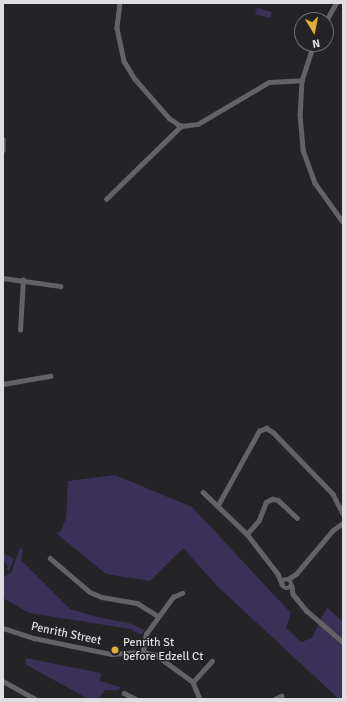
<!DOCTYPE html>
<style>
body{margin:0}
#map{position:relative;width:346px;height:702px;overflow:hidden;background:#242326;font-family:Signika,sans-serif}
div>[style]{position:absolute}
.green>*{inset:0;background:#3a3058}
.minor>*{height:4.5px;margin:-2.25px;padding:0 2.25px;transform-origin:2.25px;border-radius:2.25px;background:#636365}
.minor>.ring{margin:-2.25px;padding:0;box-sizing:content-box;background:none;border:4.5px solid #636365;border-radius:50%}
.dots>*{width:11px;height:11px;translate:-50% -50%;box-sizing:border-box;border:2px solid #242326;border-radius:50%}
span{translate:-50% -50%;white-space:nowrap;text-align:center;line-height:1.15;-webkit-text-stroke:3px #242326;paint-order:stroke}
.street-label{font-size:12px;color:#dedddf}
.poi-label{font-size:12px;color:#dedddf}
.left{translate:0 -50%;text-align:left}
.frame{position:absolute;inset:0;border:4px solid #dedddf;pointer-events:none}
.north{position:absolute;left:294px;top:12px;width:40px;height:40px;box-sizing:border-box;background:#242326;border:1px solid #6e6d70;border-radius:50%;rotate:170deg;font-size:11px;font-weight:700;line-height:16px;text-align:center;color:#dedddf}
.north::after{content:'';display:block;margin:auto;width:14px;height:18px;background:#e2ae34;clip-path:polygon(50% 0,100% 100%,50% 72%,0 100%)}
</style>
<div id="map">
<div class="green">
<i style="clip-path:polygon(257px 8px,272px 12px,270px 18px,255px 14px)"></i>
<i style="clip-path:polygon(115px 475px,192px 507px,291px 613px,286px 628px,301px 642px,312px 638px,327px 607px,343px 622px,343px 699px,339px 699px,218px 587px,183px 548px,150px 581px,106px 574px,56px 533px,61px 531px,66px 518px,68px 481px)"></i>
<i style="clip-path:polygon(20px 547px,23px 550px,21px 560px,70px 609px,97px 617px,129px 623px,145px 630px,141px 635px,131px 629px,29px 613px,3px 598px,3px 577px,11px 573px)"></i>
<i style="clip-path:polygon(3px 553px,14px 559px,8px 573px,7px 565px,3px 560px)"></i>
<i style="clip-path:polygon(26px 658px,101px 673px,100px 681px,120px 687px,119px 690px,105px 690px,98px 699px,88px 699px,25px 664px)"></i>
</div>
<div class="minor">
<i style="left:120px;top:3px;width:25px;rotate:97deg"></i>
<i style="left:117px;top:28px;width:34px;rotate:78deg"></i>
<i style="left:124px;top:61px;width:21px;rotate:59deg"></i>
<i style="left:135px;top:79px;width:52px;rotate:48.9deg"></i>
<i style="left:169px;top:118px;width:14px;rotate:34deg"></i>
<i style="left:326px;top:21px;width:21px;rotate:-61deg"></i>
<i style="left:314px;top:44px;width:38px;rotate:108deg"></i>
<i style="left:302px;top:80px;width:34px;rotate:93deg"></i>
<i style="left:300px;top:114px;width:36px;rotate:85deg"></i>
<i style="left:303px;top:150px;width:35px;rotate:70deg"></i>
<i style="left:315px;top:183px;width:48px;rotate:54.3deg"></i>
<i style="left:3px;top:139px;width:11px;rotate:90deg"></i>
<i style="left:106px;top:199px;width:105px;rotate:-44.2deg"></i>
<i style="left:181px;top:126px;width:17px;rotate:-7deg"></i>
<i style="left:198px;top:124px;width:82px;rotate:-30.6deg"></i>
<i style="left:269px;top:82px;width:33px;rotate:-3deg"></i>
<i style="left:3px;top:278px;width:58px;rotate:8deg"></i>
<i style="left:20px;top:330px;width:50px;rotate:-86.6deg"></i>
<i style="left:3px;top:384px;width:48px;rotate:-9.7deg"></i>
<i style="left:203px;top:492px;width:61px;rotate:43.7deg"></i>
<i style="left:247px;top:534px;width:51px;rotate:52.2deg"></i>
<i style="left:278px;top:574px;width:11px;rotate:68deg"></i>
<i style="left:218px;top:505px;width:85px;rotate:-61deg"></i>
<i style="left:259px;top:431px;width:8px;rotate:-23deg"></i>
<i style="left:266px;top:428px;width:8px;rotate:30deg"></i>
<i style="left:273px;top:432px;width:86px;rotate:45.9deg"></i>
<i style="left:333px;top:494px;width:22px;rotate:63deg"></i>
<i style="left:247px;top:534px;width:18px;rotate:-49deg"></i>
<i style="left:259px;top:520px;width:19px;rotate:-69deg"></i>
<i style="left:266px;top:502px;width:7px;rotate:-27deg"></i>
<i style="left:272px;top:499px;width:6px;rotate:9deg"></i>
<i style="left:278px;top:500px;width:26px;rotate:43deg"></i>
<i style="left:50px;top:558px;width:52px;rotate:40.4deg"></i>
<i style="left:90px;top:592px;width:13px;rotate:23deg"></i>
<i style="left:102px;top:597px;width:36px;rotate:10deg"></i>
<i style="left:137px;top:603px;width:25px;rotate:32deg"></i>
<i style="left:288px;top:579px;width:9px;rotate:-32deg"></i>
<i style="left:296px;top:574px;width:57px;rotate:-49.9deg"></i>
<i style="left:333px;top:530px;width:12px;rotate:-35deg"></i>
<i class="ring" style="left:282px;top:579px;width:5.5px;height:5.5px"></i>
<i style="left:292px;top:586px;width:8px;rotate:83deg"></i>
<i style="left:293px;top:594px;width:22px;rotate:51deg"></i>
<i style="left:307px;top:611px;width:48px;rotate:40.7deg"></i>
<i style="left:3px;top:628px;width:33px;rotate:18deg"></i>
<i style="left:34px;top:638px;width:79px;rotate:11.7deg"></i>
<i style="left:111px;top:654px;width:32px;rotate:-4deg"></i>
<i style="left:143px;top:652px;width:13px;rotate:13deg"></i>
<i style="left:156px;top:655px;width:46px;rotate:36.1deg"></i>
<i style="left:193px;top:682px;width:18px;rotate:68deg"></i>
<i style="left:143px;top:652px;width:18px;rotate:-81deg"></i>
<i style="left:146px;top:634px;width:46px;rotate:-53.9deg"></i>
<i style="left:173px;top:597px;width:10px;rotate:-24deg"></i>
<i style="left:3px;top:681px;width:38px;rotate:29deg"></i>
<i style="left:193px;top:682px;width:28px;rotate:-48deg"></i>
<i style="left:124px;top:693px;width:13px;rotate:27deg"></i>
<i style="left:275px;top:699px;width:7px;rotate:-27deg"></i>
</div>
<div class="dots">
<i style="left:115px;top:650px;background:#e2ae34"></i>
</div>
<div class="street-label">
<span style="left:66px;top:634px;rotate:12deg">Penrith Street</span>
</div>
<div class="poi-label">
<span class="left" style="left:123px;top:650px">Penrith St<br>before Edzell Ct</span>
</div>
<div class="frame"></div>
<div class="north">N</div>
</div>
